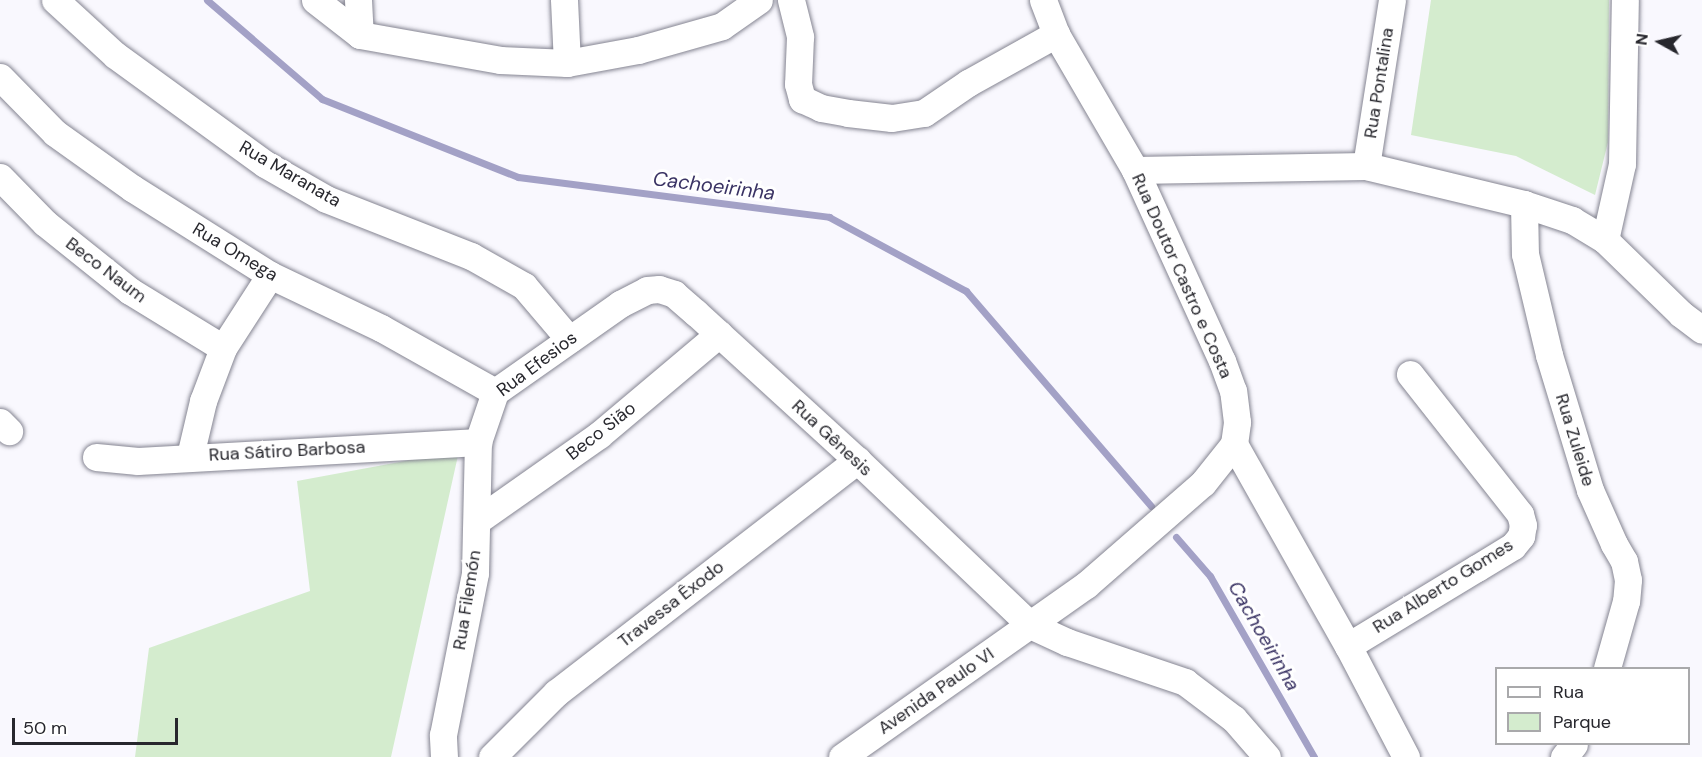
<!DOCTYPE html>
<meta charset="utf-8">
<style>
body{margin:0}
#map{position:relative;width:1702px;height:757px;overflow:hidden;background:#f9f8fe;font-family:"DM Sans",sans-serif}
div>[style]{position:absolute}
.green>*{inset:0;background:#d4ecce}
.stream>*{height:7px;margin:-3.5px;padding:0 3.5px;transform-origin:3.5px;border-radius:3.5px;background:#a3a1c6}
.roads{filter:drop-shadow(0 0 2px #848491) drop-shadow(0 0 2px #848491)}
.minor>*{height:27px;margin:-13.5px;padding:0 13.5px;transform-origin:13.5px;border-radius:13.5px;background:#fff}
span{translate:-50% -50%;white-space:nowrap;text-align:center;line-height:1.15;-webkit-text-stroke:6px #fff;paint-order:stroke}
.street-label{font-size:18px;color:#27272d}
.water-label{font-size:20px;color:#3a3364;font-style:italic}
.legend{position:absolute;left:1495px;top:667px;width:195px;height:78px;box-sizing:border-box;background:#fff;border:2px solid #a9a9ab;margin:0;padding:8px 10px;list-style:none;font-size:18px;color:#27272d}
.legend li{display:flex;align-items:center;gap:12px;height:30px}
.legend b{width:30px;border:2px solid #a9a9ab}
.north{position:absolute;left:1630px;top:12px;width:60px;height:60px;-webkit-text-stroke:4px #fff;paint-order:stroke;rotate:278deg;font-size:16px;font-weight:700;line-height:24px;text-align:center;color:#27272d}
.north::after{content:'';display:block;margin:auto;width:21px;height:27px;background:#27272d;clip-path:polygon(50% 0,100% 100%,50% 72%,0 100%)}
.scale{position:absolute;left:12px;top:718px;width:166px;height:27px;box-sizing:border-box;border:3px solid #27272d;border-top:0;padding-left:8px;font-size:18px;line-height:21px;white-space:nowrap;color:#27272d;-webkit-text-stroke:4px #fff;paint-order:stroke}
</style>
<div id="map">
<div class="green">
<i style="clip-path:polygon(1431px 0,1609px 0,1608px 142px,1595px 195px,1516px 156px,1411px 135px)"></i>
<i style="clip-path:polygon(459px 451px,391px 757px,135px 757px,149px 648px,310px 591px,297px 481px)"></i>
</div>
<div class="stream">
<i style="left:207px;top:0;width:152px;rotate:40.7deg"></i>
<i style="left:322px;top:99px;width:211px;rotate:21.7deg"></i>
<i style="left:518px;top:177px;width:314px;rotate:7.3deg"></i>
<i style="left:829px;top:217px;width:156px;rotate:28.4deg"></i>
<i style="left:966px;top:291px;width:284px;rotate:49.3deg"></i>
<i style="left:1176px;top:537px;width:52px;rotate:48.9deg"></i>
<i style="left:1210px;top:576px;width:209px;rotate:60.1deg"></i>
</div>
<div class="roads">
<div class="minor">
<i style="left:55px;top:0;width:81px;rotate:42.5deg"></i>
<i style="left:115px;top:55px;width:185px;rotate:36deg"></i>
<i style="left:265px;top:164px;width:70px;rotate:29.8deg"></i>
<i style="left:326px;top:199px;width:156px;rotate:21.5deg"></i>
<i style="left:471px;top:256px;width:61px;rotate:29.5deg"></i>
<i style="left:524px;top:286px;width:70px;rotate:49.7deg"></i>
<i style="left:315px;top:0;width:57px;rotate:37.9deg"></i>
<i style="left:360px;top:35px;width:142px;rotate:10.1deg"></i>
<i style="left:500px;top:60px;width:67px;rotate:2.6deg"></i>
<i style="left:567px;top:63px;width:72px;rotate:-10.4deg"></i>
<i style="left:638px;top:50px;width:87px;rotate:-15.9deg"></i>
<i style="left:722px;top:26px;width:45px;rotate:-35.1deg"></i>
<i style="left:358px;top:0;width:35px;rotate:87deg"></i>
<i style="left:564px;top:0;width:63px;rotate:87.3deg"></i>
<i style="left:791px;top:0;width:38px;rotate:76deg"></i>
<i style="left:800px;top:37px;width:47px;rotate:92.4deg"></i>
<i style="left:798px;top:84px;width:16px;rotate:75deg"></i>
<i style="left:802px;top:99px;width:21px;rotate:25deg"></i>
<i style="left:821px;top:108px;width:27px;rotate:10deg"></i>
<i style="left:848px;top:113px;width:44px;rotate:6.5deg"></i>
<i style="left:892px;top:118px;width:32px;rotate:-9deg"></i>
<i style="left:924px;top:113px;width:53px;rotate:-34.3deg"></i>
<i style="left:968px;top:83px;width:101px;rotate:-29.1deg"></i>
<i style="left:0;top:77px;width:78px;rotate:45.5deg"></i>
<i style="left:55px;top:133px;width:95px;rotate:35.5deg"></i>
<i style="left:132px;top:188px;width:163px;rotate:32.2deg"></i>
<i style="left:270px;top:275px;width:123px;rotate:25.5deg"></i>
<i style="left:381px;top:328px;width:131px;rotate:29.3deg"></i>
<i style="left:1366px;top:166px;width:168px;rotate:-81.1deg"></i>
<i style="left:1135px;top:170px;width:231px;rotate:-1deg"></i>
<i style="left:1366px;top:166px;width:163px;rotate:13.5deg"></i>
<i style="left:1524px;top:204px;width:51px;rotate:18.4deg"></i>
<i style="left:1572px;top:220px;width:39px;rotate:31deg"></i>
<i style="left:1605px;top:240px;width:106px;rotate:44.2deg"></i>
<i style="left:1681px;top:314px;width:26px;rotate:37deg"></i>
<i style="left:0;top:177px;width:64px;rotate:45.6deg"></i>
<i style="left:45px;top:223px;width:109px;rotate:38.7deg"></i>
<i style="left:130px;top:291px;width:109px;rotate:31.5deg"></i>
<i style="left:1524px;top:204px;width:50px;rotate:88.9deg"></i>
<i style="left:1525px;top:254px;width:104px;rotate:76.6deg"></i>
<i style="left:1549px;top:355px;width:141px;rotate:73.1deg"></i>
<i style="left:1590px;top:490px;width:59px;rotate:66deg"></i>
<i style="left:1614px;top:544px;width:20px;rotate:60deg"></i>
<i style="left:1624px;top:561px;width:19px;rotate:78deg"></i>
<i style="left:1628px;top:580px;width:21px;rotate:95deg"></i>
<i style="left:1626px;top:601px;width:70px;rotate:105.8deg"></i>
<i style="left:1605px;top:240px;width:78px;rotate:-77.4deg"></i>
<i style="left:1622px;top:164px;width:164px;rotate:-89deg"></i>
<i style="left:0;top:422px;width:13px;rotate:45deg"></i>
<i style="left:1234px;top:444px;width:232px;rotate:60.6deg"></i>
<i style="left:1348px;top:646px;width:125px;rotate:62.4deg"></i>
<i style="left:190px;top:456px;width:57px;rotate:-76.7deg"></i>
<i style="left:203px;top:401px;width:57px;rotate:-69.3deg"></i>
<i style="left:223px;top:348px;width:87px;rotate:-57.2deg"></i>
<i style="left:96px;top:457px;width:42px;rotate:5.4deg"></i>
<i style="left:138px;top:461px;width:341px;rotate:-3.2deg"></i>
<i style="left:478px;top:520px;width:148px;rotate:-35.1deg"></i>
<i style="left:599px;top:435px;width:157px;rotate:-40.1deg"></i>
<i style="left:1348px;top:646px;width:151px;rotate:-31.2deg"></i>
<i style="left:1477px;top:568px;width:42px;rotate:-31.4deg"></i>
<i style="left:1513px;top:546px;width:13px;rotate:-51deg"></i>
<i style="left:1521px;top:536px;width:11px;rotate:-80deg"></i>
<i style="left:1523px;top:525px;width:11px;rotate:-105deg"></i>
<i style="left:1520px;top:514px;width:178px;rotate:-128.2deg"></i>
<i style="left:444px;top:757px;width:22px;rotate:-93deg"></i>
<i style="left:443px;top:735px;width:165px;rotate:-78.8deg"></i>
<i style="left:475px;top:573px;width:131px;rotate:-88.7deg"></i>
<i style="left:478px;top:442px;width:53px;rotate:-71.2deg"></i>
<i style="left:495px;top:392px;width:153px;rotate:-35.1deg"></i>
<i style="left:620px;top:304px;width:30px;rotate:-27deg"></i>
<i style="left:647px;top:290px;width:12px;rotate:-5deg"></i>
<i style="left:659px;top:289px;width:16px;rotate:18deg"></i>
<i style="left:674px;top:294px;width:29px;rotate:41deg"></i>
<i style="left:696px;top:313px;width:218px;rotate:42.4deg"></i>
<i style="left:857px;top:460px;width:239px;rotate:43.6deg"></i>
<i style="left:1030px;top:625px;width:41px;rotate:24.7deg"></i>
<i style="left:1067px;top:642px;width:125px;rotate:18.7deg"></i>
<i style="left:1185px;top:682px;width:61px;rotate:37.1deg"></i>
<i style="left:1234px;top:719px;width:50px;rotate:49deg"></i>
<i style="left:492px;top:757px;width:91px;rotate:-45deg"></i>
<i style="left:556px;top:693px;width:381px;rotate:-37.7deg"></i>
<i style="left:842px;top:757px;width:299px;rotate:-35.2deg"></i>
<i style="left:1086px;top:585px;width:155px;rotate:-41.1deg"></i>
<i style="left:1203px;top:483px;width:50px;rotate:-51.5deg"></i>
<i style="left:1234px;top:444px;width:22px;rotate:-82deg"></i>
<i style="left:1237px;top:422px;width:31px;rotate:-97deg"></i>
<i style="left:1233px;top:391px;width:32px;rotate:-110deg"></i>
<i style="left:1222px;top:361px;width:210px;rotate:-114.5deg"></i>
<i style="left:1135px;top:170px;width:157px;rotate:-120.2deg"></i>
<i style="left:1056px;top:34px;width:36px;rotate:-111deg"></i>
<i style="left:1564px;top:757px;width:16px;rotate:-52deg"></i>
</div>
</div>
<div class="street-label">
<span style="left:1379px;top:83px;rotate:-81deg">Rua Pontalina</span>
<span style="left:290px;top:174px;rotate:30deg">Rua Maranata</span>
<span style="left:235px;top:252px;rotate:31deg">Rua Omega</span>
<span style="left:106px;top:270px;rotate:37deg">Beco Naum</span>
<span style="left:1182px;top:276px;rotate:66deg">Rua Doutor Castro e Costa</span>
<span style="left:537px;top:364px;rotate:-37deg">Rua Efesios</span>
<span style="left:601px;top:431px;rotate:-38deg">Beco Sião</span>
<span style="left:832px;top:438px;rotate:43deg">Rua Gênesis</span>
<span style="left:1575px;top:440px;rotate:73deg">Rua Zuleide</span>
<span style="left:287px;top:451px;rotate:-3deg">Rua Sátiro Barbosa</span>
<span style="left:1443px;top:586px;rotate:-32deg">Rua Alberto Gomes</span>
<span style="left:467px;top:600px;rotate:-81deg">Rua Filemón</span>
<span style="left:671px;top:604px;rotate:-38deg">Travessa Êxodo</span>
<span style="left:936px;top:691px;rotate:-35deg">Avenida Paulo VI</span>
</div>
<div class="water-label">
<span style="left:714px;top:186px;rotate:7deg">Cachoeirinha</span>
<span style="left:1264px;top:636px;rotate:60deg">Cachoeirinha</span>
</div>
<ul class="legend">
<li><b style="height:8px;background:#fff"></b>Rua</li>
<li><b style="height:16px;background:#d4ecce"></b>Parque</li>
</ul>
<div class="north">N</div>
<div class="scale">50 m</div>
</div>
